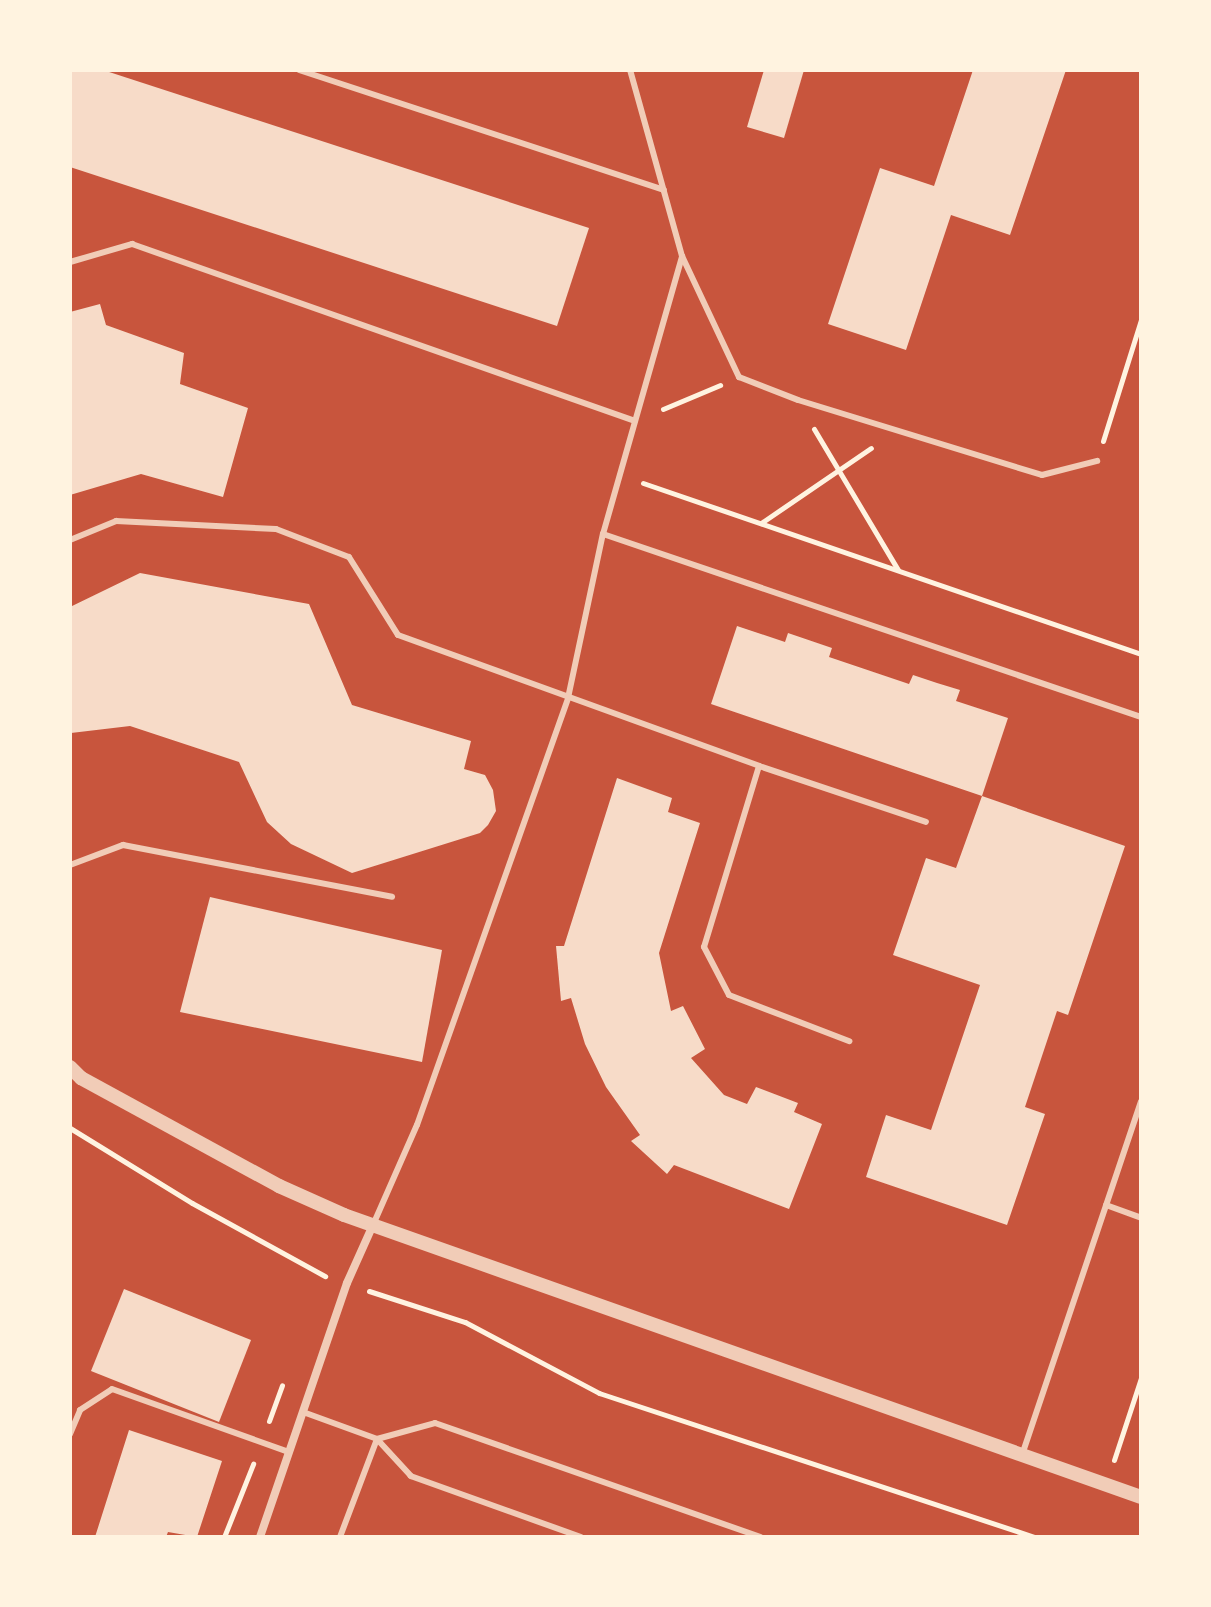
<!DOCTYPE html>
<style>
body{margin:0}
#map{position:relative;width:1211px;height:1607px;overflow:hidden;background:#c8553d;font-family:"IBM Plex Sans",sans-serif}
div>[style]{position:absolute}
.building>*{inset:0;background:#f7dbc8}
.path>*{height:5px;margin:-2.5px;padding:0 2.5px;transform-origin:2.5px;border-radius:2.5px;background:#fff3e0}
.service>*{height:6px;margin:-3px;padding:0 3px;transform-origin:3px;border-radius:3px;background:#f1ccb7}
.minor>*{height:8px;margin:-4px;padding:0 4px;transform-origin:4px;border-radius:4px;background:#f1ccb7}
.tertiary>*{height:14px;margin:-7px;padding:0 7px;transform-origin:7px;border-radius:7px;background:#f1ccb7}
span{translate:-50% -50%;white-space:nowrap;text-align:center;line-height:1.15;-webkit-text-stroke:8px #fff3e0;paint-order:stroke}
.frame{position:absolute;inset:0;border:72px solid #fff3e0;pointer-events:none}
</style>
<div id="map">
<div class="building">
<i style="clip-path:polygon(70px 70px,103px 70px,589px 228px,557px 326px,70px 167px)"></i>
<i style="clip-path:polygon(764px 70px,804px 70px,784px 138px,747px 127px)"></i>
<i style="clip-path:polygon(973px 70px,1066px 70px,1010px 235px,951px 215px,906px 350px,828px 324px,880px 168px,934px 186px)"></i>
<i style="clip-path:polygon(100px 304px,106px 325px,184px 353px,180px 384px,248px 408px,223px 497px,141px 474px,70px 495px,70px 312px)"></i>
<i style="clip-path:polygon(140px 573px,309px 604px,352px 705px,471px 741px,464px 769px,485px 775px,493px 790px,496px 811px,488px 825px,480px 833px,352px 873px,291px 844px,267px 822px,239px 762px,130px 726px,71px 733px,70px 607px)"></i>
<i style="clip-path:polygon(737px 626px,785px 642px,788px 633px,832px 648px,829px 657px,909px 684px,913px 675px,937px 683px,960px 690px,956px 701px,1008px 718px,982px 796px,711px 704px)"></i>
<i style="clip-path:polygon(617px 778px,672px 798px,668px 812px,700px 823px,659px 953px,671px 1011px,683px 1006px,705px 1049px,691px 1058px,724px 1095px,747px 1104px,756px 1087px,798px 1103px,794px 1112px,822px 1124px,789px 1209px,674px 1165px,667px 1174px,631px 1141px,640px 1135px,606px 1087px,585px 1044px,571px 998px,561px 1001px,556px 946px,564px 946px)"></i>
<i style="clip-path:polygon(982px 796px,1125px 846px,1068px 1015px,1057px 1011px,1025px 1107px,1045px 1114px,1007px 1225px,866px 1177px,886px 1115px,931px 1130px,980px 985px,893px 955px,926px 858px,956px 868px)"></i>
<i style="clip-path:polygon(210px 897px,442px 950px,422px 1062px,180px 1012px)"></i>
<i style="clip-path:polygon(124px 1289px,251px 1340px,219px 1422px,91px 1371px)"></i>
<i style="clip-path:polygon(129px 1430px,222px 1461px,197px 1537px,168px 1532px,166px 1537px,95px 1537px)"></i>
</div>
<div class="path">
<i style="left:663px;top:409px;width:62px;rotate:-22.8deg"></i>
<i style="left:814px;top:429px;width:164px;rotate:59.2deg"></i>
<i style="left:1103px;top:441px;width:127px;rotate:-72.6deg"></i>
<i style="left:643px;top:483px;width:527px;rotate:18.95deg"></i>
<i style="left:761px;top:523px;width:133px;rotate:-34.3deg"></i>
<i style="left:70px;top:1128px;width:143px;rotate:31.6deg"></i>
<i style="left:192px;top:1203px;width:152px;rotate:28.8deg"></i>
<i style="left:369px;top:1291px;width:101px;rotate:17.9deg"></i>
<i style="left:465px;top:1322px;width:152px;rotate:27.9deg"></i>
<i style="left:599px;top:1393px;width:458px;rotate:18.3deg"></i>
<i style="left:269px;top:1421px;width:38px;rotate:-70deg"></i>
<i style="left:1114px;top:1460px;width:86px;rotate:-71.8deg"></i>
<i style="left:224px;top:1537px;width:79px;rotate:-68.3deg"></i>
</div>
<div class="service">
<i style="left:299px;top:70px;width:384px;rotate:18.2deg"></i>
<i style="left:682px;top:256px;width:134px;rotate:64.8deg"></i>
<i style="left:739px;top:377px;width:63px;rotate:21.3deg"></i>
<i style="left:798px;top:400px;width:255px;rotate:17.1deg"></i>
<i style="left:1042px;top:475px;width:57px;rotate:-14.3deg"></i>
<i style="left:70px;top:262px;width:65px;rotate:-16.2deg"></i>
<i style="left:132px;top:244px;width:533px;rotate:19.39deg"></i>
<i style="left:603px;top:534px;width:568px;rotate:18.79deg"></i>
<i style="left:70px;top:540px;width:50px;rotate:-22.4deg"></i>
<i style="left:116px;top:521px;width:160px;rotate:2.9deg"></i>
<i style="left:276px;top:529px;width:78px;rotate:21deg"></i>
<i style="left:349px;top:557px;width:92px;rotate:57.9deg"></i>
<i style="left:398px;top:635px;width:384px;rotate:19.9deg"></i>
<i style="left:759px;top:766px;width:189px;rotate:106.9deg"></i>
<i style="left:704px;top:947px;width:54px;rotate:62.5deg"></i>
<i style="left:729px;top:995px;width:129px;rotate:21deg"></i>
<i style="left:759px;top:766px;width:176px;rotate:18.5deg"></i>
<i style="left:70px;top:865px;width:57px;rotate:-20.7deg"></i>
<i style="left:123px;top:845px;width:274px;rotate:10.9deg"></i>
<i style="left:1106px;top:1205px;width:37px;rotate:20deg"></i>
<i style="left:373px;top:1225px;width:109px;rotate:-66.3deg"></i>
<i style="left:417px;top:1125px;width:453px;rotate:-70.5deg"></i>
<i style="left:568px;top:698px;width:168px;rotate:-78deg"></i>
<i style="left:603px;top:534px;width:289px;rotate:-74.1deg"></i>
<i style="left:682px;top:256px;width:193px;rotate:-105.6deg"></i>
<i style="left:303px;top:1412px;width:79px;rotate:20deg"></i>
<i style="left:377px;top:1439px;width:105px;rotate:110.7deg"></i>
<i style="left:70px;top:1434px;width:26px;rotate:-67deg"></i>
<i style="left:80px;top:1410px;width:38px;rotate:-33deg"></i>
<i style="left:112px;top:1389px;width:188px;rotate:19.6deg"></i>
<i style="left:1022px;top:1455px;width:373px;rotate:-71.4deg"></i>
<i style="left:581px;top:1537px;width:181px;rotate:-160.3deg"></i>
<i style="left:411px;top:1476px;width:50px;rotate:-132.6deg"></i>
<i style="left:377px;top:1439px;width:60px;rotate:-15.4deg"></i>
<i style="left:435px;top:1423px;width:345px;rotate:19.3deg"></i>
</div>
<div class="minor">
<i style="left:260px;top:1537px;width:268px;rotate:-71.1deg"></i>
<i style="left:347px;top:1283px;width:64px;rotate:-65.9deg"></i>
</div>
<div class="tertiary">
<i style="left:70px;top:1067px;width:16px;rotate:45deg"></i>
<i style="left:81px;top:1078px;width:226px;rotate:28.6deg"></i>
<i style="left:279px;top:1186px;width:71px;rotate:24deg"></i>
<i style="left:344px;top:1215px;width:845px;rotate:19.49deg"></i>
</div>
<div class="frame"></div>
</div>
